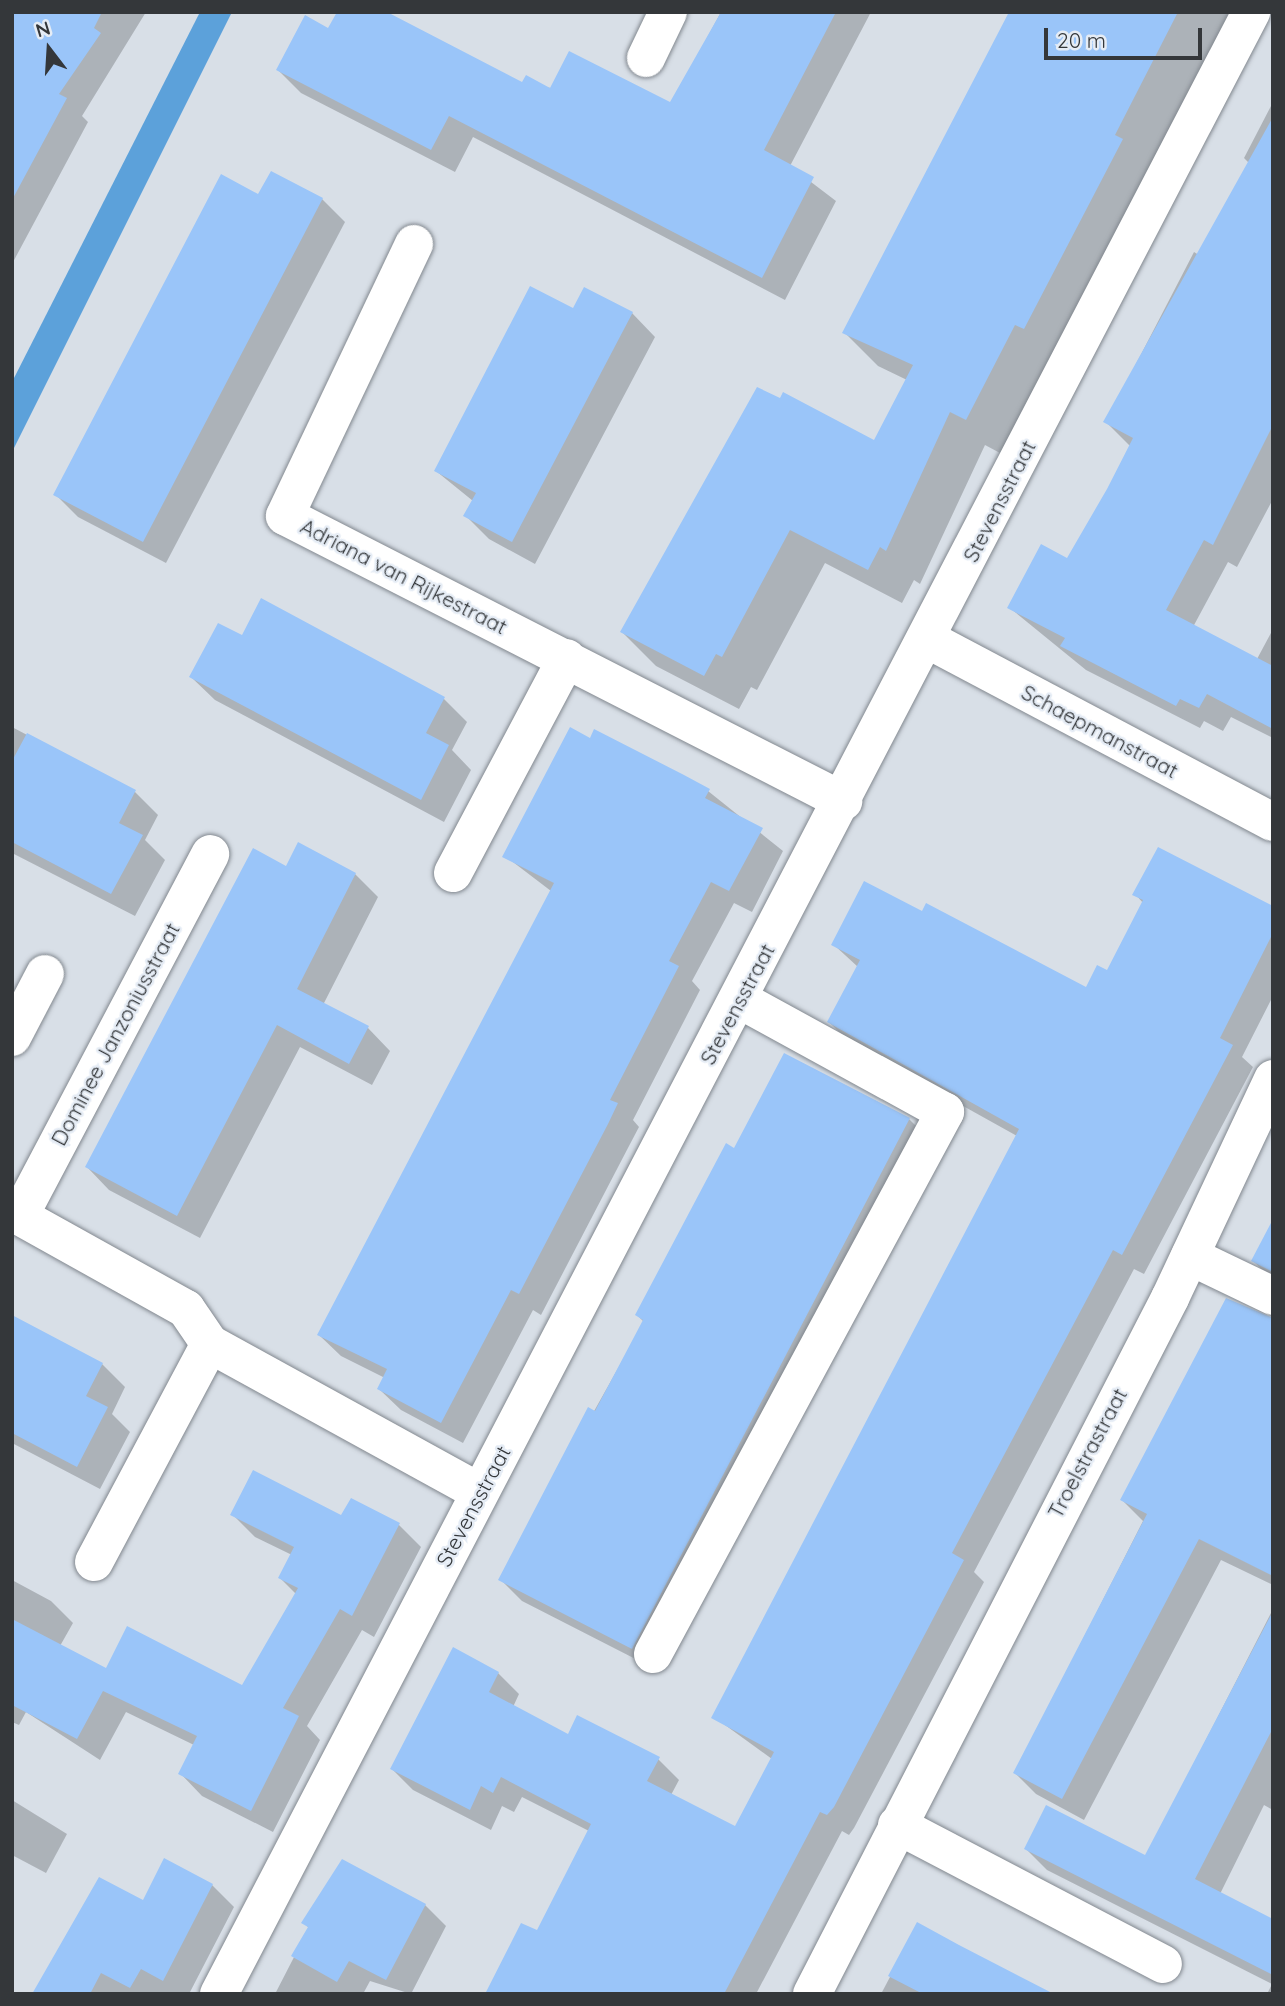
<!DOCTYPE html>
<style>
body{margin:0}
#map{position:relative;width:1285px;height:2006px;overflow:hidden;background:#d8dfe7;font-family:Quicksand,sans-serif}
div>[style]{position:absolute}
.water>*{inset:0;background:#5ca1da}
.shadow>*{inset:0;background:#0003}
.building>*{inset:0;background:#9ac5f9}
.roads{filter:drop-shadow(0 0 2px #82888f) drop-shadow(0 0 2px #82888f)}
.minor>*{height:38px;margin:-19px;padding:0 19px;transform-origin:19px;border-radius:19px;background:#fff}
span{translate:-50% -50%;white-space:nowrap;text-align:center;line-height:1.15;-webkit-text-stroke:5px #e5ecf5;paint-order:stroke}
.street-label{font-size:21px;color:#34373a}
.frame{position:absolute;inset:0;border:14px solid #34373a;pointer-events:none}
.north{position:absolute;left:14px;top:14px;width:70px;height:70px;-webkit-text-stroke:5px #e5ecf5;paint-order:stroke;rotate:343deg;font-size:19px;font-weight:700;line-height:28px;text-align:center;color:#34373a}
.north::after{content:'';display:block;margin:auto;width:24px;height:32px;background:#34373a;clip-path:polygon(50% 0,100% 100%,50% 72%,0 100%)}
.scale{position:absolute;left:1044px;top:28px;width:158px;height:32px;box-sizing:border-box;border:4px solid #34373a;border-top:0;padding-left:9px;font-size:21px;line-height:24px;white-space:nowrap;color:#34373a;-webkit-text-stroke:5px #e5ecf5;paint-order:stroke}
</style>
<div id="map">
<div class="water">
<i style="clip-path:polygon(200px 12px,232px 12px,12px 452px,12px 382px)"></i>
</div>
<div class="shadow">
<i style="clip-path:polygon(12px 12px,146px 12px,82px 116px,88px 122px,12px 264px)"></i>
<i style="clip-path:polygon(721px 12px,871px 12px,790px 166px,836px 201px,785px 300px,473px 137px,455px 172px,301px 93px,278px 70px,329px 31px,523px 84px,671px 105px)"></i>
<i style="clip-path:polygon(1012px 12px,1241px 12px,1000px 453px,985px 445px,920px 584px,914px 580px,902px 603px,825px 563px,757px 690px,751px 687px,739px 709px,656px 666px,622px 632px,874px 442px,907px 380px,878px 366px,844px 332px)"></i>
<i style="clip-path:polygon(1273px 102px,1273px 499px,1237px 567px,1228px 562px,1193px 627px,1257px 659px,1273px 629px,1273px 738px,1231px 717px,1223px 731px,1204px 721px,1200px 728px,1086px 670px,1010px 608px,1067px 560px,1108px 490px,1130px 446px,1106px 422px,1194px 252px,1202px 257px,1250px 164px,1244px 158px)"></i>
<i style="clip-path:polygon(322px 199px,345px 222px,166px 563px,78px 517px,55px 494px)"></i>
<i style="clip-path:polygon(573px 311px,632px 313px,655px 337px,535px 564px,489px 539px,466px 516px,473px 501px,436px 471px)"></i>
<i style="clip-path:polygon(262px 601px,444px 699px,467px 722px,452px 750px,471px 770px,444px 822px,215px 700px,191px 677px,242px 638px)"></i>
<i style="clip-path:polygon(12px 727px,135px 792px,158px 815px,145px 840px,165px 860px,135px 916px,12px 853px)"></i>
<i style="clip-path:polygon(591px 740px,708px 791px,783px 851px,752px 912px,734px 903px,692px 981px,700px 990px,633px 1120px,639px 1127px,629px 1146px,541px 1315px,533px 1310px,463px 1443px,401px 1410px,379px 1389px,385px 1378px,341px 1356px,319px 1335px,551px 891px,505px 856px)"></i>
<i style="clip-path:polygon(286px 868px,355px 874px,378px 897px,323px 1005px,368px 1028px,390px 1051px,372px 1085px,300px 1047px,200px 1238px,109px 1190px,87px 1167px)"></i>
<i style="clip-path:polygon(1135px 894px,1273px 908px,1273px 996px,1242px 1057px,1253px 1067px,1144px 1274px,1134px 1269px,974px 1572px,984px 1582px,854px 1828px,849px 1835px,842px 1831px,756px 1994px,491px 1994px,538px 1933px,589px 1831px,522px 1797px,514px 1812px,502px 1806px,491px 1830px,413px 1790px,392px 1769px,498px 1673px,519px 1694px,513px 1707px,569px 1736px,658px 1759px,679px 1780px,671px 1795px,736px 1828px,772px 1759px,714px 1717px,1017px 1136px,850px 1043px,829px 1022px,858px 967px,833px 944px,923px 914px,1087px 990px,1108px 972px,1144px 904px)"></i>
<i style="clip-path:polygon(909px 1119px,931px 1141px,655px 1669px,522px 1601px,500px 1579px,644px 1322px,637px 1315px,735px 1150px)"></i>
<i style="clip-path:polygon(1273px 1223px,1273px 1280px,1253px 1261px)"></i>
<i style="clip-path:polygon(12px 1318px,102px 1364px,125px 1387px,112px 1414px,130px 1432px,100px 1489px,12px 1443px)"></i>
<i style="clip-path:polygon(1273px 1319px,1273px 1585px,1221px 1560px,1084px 1820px,1036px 1794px,1015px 1773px,1143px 1521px,1122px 1500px)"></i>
<i style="clip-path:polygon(233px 1515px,399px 1525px,421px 1547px,374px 1637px,362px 1630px,307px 1726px,320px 1740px,273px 1832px,202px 1796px,180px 1773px,194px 1745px,126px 1712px,100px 1760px,26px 1712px,19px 1725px,12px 1722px,12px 1580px,51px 1601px,73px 1623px,60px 1646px,107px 1670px,243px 1687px,296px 1594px,280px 1578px,292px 1555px,255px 1537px)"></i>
<i style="clip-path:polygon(1273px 1609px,1273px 1810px,1264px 1805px,1220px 1894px,1273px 1922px,1273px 1994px,1267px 1994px,1272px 1984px,1047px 1870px,1026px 1849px,1146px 1857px)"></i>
<i style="clip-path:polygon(12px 1800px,67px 1834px,46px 1873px,12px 1855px)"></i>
<i style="clip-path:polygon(164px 1860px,212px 1885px,234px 1907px,189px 1994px,51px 1994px,143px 1902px)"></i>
<i style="clip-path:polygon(425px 1905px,446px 1926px,411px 1994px,370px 1981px,363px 1994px,275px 1994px,309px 1928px,304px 1923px)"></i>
<i style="clip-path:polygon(918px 1924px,1049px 1994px,881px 1994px)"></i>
</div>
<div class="building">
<i style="clip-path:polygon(12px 12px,102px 12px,94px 28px,101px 33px,59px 94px,67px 98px,12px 200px)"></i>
<i style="clip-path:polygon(337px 12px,387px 12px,522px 82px,526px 75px,550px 88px,569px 51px,670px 102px,721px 12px,836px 12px,764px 150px,814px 177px,762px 278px,449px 116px,431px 150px,276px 70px,305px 15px,328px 28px)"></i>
<i style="clip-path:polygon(1009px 12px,1178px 12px,1115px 135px,1123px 139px,1024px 329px,1015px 325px,966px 420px,950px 412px,886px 551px,880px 547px,868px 570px,790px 530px,722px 657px,716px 654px,704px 676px,620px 632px,757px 387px,780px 398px,783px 392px,874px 440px,913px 365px,842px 333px)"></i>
<i style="clip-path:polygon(1273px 117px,1273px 425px,1213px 545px,1204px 540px,1166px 610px,1273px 666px,1273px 729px,1207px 694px,1199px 708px,1180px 699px,1176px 706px,1060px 646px,1065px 638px,1007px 608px,1041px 544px,1067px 558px,1107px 489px,1133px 438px,1103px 422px)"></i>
<i style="clip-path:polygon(271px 171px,323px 198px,143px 542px,53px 495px,221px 174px,258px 194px)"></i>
<i style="clip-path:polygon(530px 286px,573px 308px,584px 287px,633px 312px,512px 542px,463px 516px,476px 493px,434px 471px)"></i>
<i style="clip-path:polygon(261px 598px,445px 697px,426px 733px,449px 745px,421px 800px,189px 677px,218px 623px,242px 635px)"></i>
<i style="clip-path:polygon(570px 727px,590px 738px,594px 729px,684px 775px,710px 789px,705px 798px,763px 828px,729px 891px,711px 882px,669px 961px,679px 966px,610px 1100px,618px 1103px,608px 1124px,519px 1294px,511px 1290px,441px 1423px,377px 1389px,387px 1369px,317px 1335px,554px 883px,502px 857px)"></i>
<i style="clip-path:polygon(27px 733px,136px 790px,119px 823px,143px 835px,111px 894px,12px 842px,12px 761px)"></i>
<i style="clip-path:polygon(298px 842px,356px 873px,297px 989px,369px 1026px,349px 1064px,277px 1025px,177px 1216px,85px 1167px,253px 848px,286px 866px)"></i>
<i style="clip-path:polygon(1158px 847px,1273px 906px,1273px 933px,1220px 1038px,1233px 1045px,1122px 1255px,1113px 1250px,952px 1553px,964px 1560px,834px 1807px,827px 1815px,820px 1812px,724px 1994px,485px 1994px,521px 1923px,537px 1930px,591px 1824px,501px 1777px,493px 1793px,481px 1786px,470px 1810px,390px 1769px,453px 1647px,499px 1672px,489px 1692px,568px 1734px,577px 1715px,660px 1757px,647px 1781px,735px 1826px,774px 1752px,711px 1718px,1019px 1129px,827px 1022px,860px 960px,831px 945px,864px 881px,922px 911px,926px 903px,1086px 987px,1097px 965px,1107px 970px,1143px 900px,1132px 895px)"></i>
<i style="clip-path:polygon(784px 1053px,910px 1118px,632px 1649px,498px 1580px,588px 1407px,595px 1411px,643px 1320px,635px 1315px,726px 1143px,734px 1148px)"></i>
<i style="clip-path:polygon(1273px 1219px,1273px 1272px,1251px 1261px)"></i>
<i style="clip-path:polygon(1226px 1298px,1273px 1318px,1273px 1576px,1199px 1539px,1062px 1799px,1013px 1773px,1147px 1514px,1120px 1500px)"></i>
<i style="clip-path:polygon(12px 1315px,103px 1363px,86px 1396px,108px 1407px,77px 1467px,12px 1433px)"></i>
<i style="clip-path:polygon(253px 1470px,341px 1515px,351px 1498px,400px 1523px,352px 1616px,340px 1609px,283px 1708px,299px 1716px,251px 1811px,178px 1774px,197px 1736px,103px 1691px,77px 1739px,12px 1705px,12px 1619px,106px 1668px,127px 1626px,242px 1685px,298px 1588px,278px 1578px,294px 1547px,230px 1515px)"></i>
<i style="clip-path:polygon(1273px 1611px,1273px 1728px,1195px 1879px,1273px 1919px,1273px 1975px,1024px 1849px,1046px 1805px,1145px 1855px)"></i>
<i style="clip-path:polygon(164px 1858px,213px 1884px,163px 1981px,141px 1969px,130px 1988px,101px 1973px,90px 1994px,32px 1994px,99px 1877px,143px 1900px)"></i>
<i style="clip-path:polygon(342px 1859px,426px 1904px,386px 1980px,349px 1961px,337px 1982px,291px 1956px,308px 1927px,301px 1923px)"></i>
<i style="clip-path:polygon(917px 1922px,959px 1945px,1054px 1994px,923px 1994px,888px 1976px)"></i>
</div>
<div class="roads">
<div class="minor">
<i style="left:646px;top:58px;width:51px;rotate:-64.4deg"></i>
<i style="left:414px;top:244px;width:301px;rotate:115.4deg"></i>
<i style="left:285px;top:516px;width:627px;rotate:27.06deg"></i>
<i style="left:927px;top:639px;width:391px;rotate:27.9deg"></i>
<i style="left:453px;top:873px;width:243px;rotate:-62.1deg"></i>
<i style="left:12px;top:1037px;width:71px;rotate:-62.4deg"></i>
<i style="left:12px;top:1212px;width:199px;rotate:29.1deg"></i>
<i style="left:186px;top:1309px;width:42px;rotate:55.6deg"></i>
<i style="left:210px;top:1344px;width:307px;rotate:28.8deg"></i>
<i style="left:20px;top:1215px;width:408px;rotate:-62.2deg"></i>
<i style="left:1190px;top:1256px;width:92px;rotate:25.7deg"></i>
<i style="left:94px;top:1562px;width:247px;rotate:-62deg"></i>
<i style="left:653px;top:1654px;width:616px;rotate:-61.69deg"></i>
<i style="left:945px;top:1112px;width:235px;rotate:-151.3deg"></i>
<i style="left:897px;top:1825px;width:300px;rotate:27.6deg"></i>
<i style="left:219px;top:1994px;width:2235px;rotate:-62.49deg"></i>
<i style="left:812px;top:1994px;width:783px;rotate:-62.78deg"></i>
<i style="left:1170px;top:1298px;width:242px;rotate:-64.8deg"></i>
</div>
</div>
<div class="street-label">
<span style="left:999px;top:501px;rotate:-63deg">Stevensstraat</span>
<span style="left:404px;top:576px;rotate:27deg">Adriana van Rijkestraat</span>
<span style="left:1100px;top:731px;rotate:28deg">Schaepmanstraat</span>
<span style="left:737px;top:1004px;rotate:-62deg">Stevensstraat</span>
<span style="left:115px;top:1034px;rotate:-62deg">Dominee Janzoniusstraat</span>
<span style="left:1087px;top:1453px;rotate:-62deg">Troelstrastraat</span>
<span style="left:473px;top:1506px;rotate:-62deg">Stevensstraat</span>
</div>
<div class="frame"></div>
<div class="north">N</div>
<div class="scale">20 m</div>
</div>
